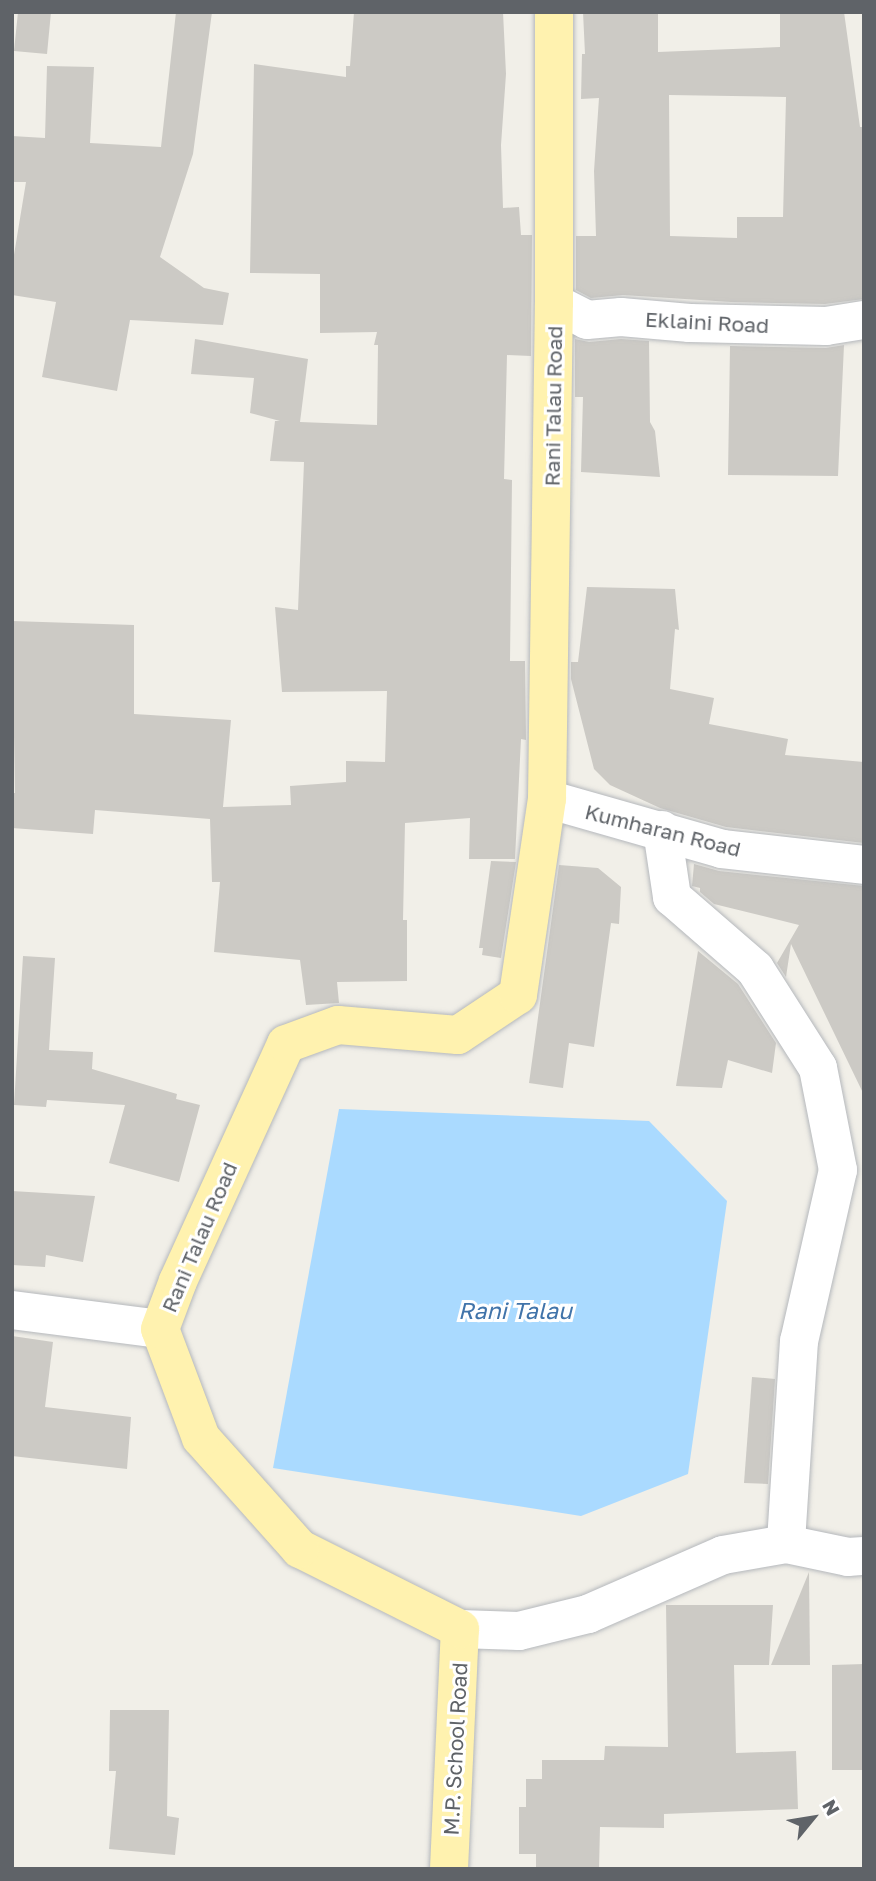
<!DOCTYPE html>
<style>
body{margin:0}
#map{position:relative;width:876px;height:1881px;overflow:hidden;background:#f1efe8;font-family:"Golos Text",sans-serif}
div>[style]{position:absolute}
.water>*{inset:0;background:#aadaff}
.building>*{inset:0;background:#cccac5}
.roads{filter:drop-shadow(0 0 2px #b5b8bc) drop-shadow(0 0 2px #b5b8bc)}
.minor>*{height:38px;margin:-19px;padding:0 19px;transform-origin:19px;border-radius:19px;background:#fff}
.major>*{height:38px;margin:-19px;padding:0 19px;transform-origin:19px;border-radius:19px;background:#fff2af}
span{translate:-50% -50%;white-space:nowrap;text-align:center;line-height:1.15;-webkit-text-stroke:6px #fff;paint-order:stroke}
.street-label{font-size:21px;color:#5f6368}
.water-label{font-size:23px;color:#4174aa;font-style:italic}
.frame{position:absolute;inset:0;border:14px solid #5f6368;pointer-events:none}
.north{position:absolute;left:778px;top:1783px;width:70px;height:70px;-webkit-text-stroke:5px #fff;paint-order:stroke;rotate:60deg;font-size:19px;font-weight:700;line-height:28px;text-align:center;color:#5f6368}
.north::after{content:'';display:block;margin:auto;width:24px;height:32px;background:#5f6368;clip-path:polygon(50% 0,100% 100%,50% 72%,0 100%)}
</style>
<div id="map">
<div class="water">
<i style="clip-path:polygon(339px 1109px,649px 1121px,727px 1201px,688px 1474px,581px 1516px,273px 1468px)"></i>
</div>
<div class="building">
<i style="clip-path:polygon(18px 12px,51px 12px,47px 54px,14px 51px)"></i>
<i style="clip-path:polygon(176px 12px,212px 12px,193px 154px,160px 257px,204px 288px,229px 293px,223px 325px,130px 320px,117px 391px,42px 377px,56px 302px,12px 295px,12px 267px,26px 182px,12px 182px,12px 136px,45px 138px,47px 66px,94px 67px,90px 143px,161px 147px)"></i>
<i style="clip-path:polygon(354px 12px,503px 12px,506px 74px,501px 145px,503px 208px,519px 207px,521px 235px,532px 235px,531px 356px,507px 355px,504px 479px,512px 480px,510px 661px,525px 661px,526px 740px,521px 739px,515px 859px,469px 859px,470px 818px,405px 823px,403px 920px,407px 920px,407px 981px,337px 982px,339px 1003px,306px 1005px,300px 960px,214px 952px,220px 882px,212px 882px,210px 819px,95px 810px,93px 834px,12px 828px,12px 793px,15px 793px,12px 621px,134px 625px,134px 714px,231px 720px,223px 807px,291px 805px,290px 786px,346px 782px,346px 761px,385px 762px,387px 691px,282px 692px,275px 607px,298px 610px,304px 462px,270px 461px,275px 421px,280px 421px,250px 413px,254px 378px,191px 374px,195px 339px,308px 359px,300px 422px,377px 425px,378px 345px,374px 345px,377px 332px,320px 333px,320px 274px,250px 273px,254px 64px,346px 77px,346px 66px,350px 66px)"></i>
<i style="clip-path:polygon(evenodd,583px 12px,658px 12px,658px 52px,780px 47px,780px 12px,844px 12px,860px 127px,864px 127px,864px 299px,825px 304px,731px 302px,623px 295px,591px 298px,576px 290px,576px 236px,596px 236px,594px 171px,599px 98px,581px 99px,582px 54px,585px 54px,583px 12px,669px 95px,786px 97px,783px 217px,737px 217px,737px 238px,670px 236px,669px 95px)"></i>
<i style="clip-path:polygon(575px 339px,589px 342px,621px 339px,649px 341px,650px 422px,655px 431px,660px 477px,581px 472px,583px 397px,575px 397px)"></i>
<i style="clip-path:polygon(844px 345px,838px 476px,728px 475px,730px 346px,826px 348px)"></i>
<i style="clip-path:polygon(587px 587px,675px 589px,679px 630px,675px 629px,670px 689px,714px 698px,709px 724px,788px 739px,785px 755px,864px 762px,864px 843px,726px 827px,660px 808px,610px 785px,594px 769px,571px 679px,571px 662px,578px 662px)"></i>
<i style="clip-path:polygon(491px 861px,516px 862px,501px 958px,482px 955px,483px 948px,479px 948px)"></i>
<i style="clip-path:polygon(694px 864px,719px 871px,864px 886px,864px 1095px,791px 944px,786px 977px,777px 963px,799px 925px,714px 904px,700px 892px,700px 888px,692px 886px)"></i>
<i style="clip-path:polygon(559px 865px,598px 868px,621px 887px,619px 924px,611px 923px,594px 1047px,569px 1043px,563px 1088px,529px 1083px)"></i>
<i style="clip-path:polygon(698px 951px,738px 984px,776px 1043px,772px 1073px,728px 1060px,722px 1088px,676px 1086px)"></i>
<i style="clip-path:polygon(23px 956px,55px 958px,49px 1050px,93px 1052px,92px 1069px,177px 1094px,176px 1099px,200px 1105px,179px 1182px,109px 1163px,125px 1105px,47px 1100px,46px 1107px,14px 1105px)"></i>
<i style="clip-path:polygon(12px 1191px,95px 1196px,83px 1262px,46px 1255px,45px 1267px,12px 1265px)"></i>
<i style="clip-path:polygon(12px 1336px,53px 1342px,45px 1407px,131px 1417px,127px 1469px,12px 1456px)"></i>
<i style="clip-path:polygon(752px 1377px,775px 1379px,768px 1484px,744px 1483px)"></i>
<i style="clip-path:polygon(809px 1572px,810px 1665px,771px 1665px)"></i>
<i style="clip-path:polygon(666px 1605px,773px 1605px,769px 1665px,734px 1665px,736px 1753px,796px 1751px,798px 1809px,664px 1814px,664px 1828px,600px 1827px,599px 1869px,536px 1869px,536px 1854px,519px 1854px,519px 1807px,526px 1807px,526px 1779px,542px 1779px,542px 1760px,604px 1760px,605px 1746px,668px 1747px)"></i>
<i style="clip-path:polygon(864px 1664px,864px 1770px,832px 1770px,832px 1665px)"></i>
<i style="clip-path:polygon(110px 1710px,169px 1710px,167px 1816px,179px 1818px,175px 1855px,109px 1849px,116px 1771px,109px 1771px)"></i>
</div>
<div class="roads">
<div class="minor">
<i style="left:554px;top:303px;width:37px;rotate:27deg"></i>
<i style="left:587px;top:320px;width:34px;rotate:-5deg"></i>
<i style="left:621px;top:317px;width:69px;rotate:5deg"></i>
<i style="left:690px;top:323px;width:136px;rotate:1.3deg"></i>
<i style="left:826px;top:326px;width:38px;rotate:-9deg"></i>
<i style="left:547px;top:799px;width:182px;rotate:15.9deg"></i>
<i style="left:722px;top:849px;width:143px;rotate:6.4deg"></i>
<i style="left:662px;top:830px;width:68px;rotate:81.5deg"></i>
<i style="left:672px;top:897px;width:110px;rotate:40.9deg"></i>
<i style="left:755px;top:969px;width:117px;rotate:57.5deg"></i>
<i style="left:818px;top:1068px;width:104px;rotate:78.9deg"></i>
<i style="left:838px;top:1170px;width:175px;rotate:102.8deg"></i>
<i style="left:799px;top:1341px;width:203px;rotate:93.7deg"></i>
<i style="left:12px;top:1310px;width:149px;rotate:7.3deg"></i>
<i style="left:460px;top:1629px;width:59px;rotate:1.9deg"></i>
<i style="left:519px;top:1631px;width:71px;rotate:-13.8deg"></i>
<i style="left:588px;top:1614px;width:147px;rotate:-23.6deg"></i>
<i style="left:723px;top:1555px;width:64px;rotate:-9.9deg"></i>
<i style="left:786px;top:1544px;width:63px;rotate:11.8deg"></i>
<i style="left:848px;top:1557px;width:16px;rotate:-4deg"></i>
</div>
<div class="major">
<i style="left:449px;top:1869px;width:240px;rotate:-87.4deg"></i>
<i style="left:460px;top:1629px;width:179px;rotate:-153.4deg"></i>
<i style="left:300px;top:1549px;width:149px;rotate:-131.7deg"></i>
<i style="left:201px;top:1438px;width:116px;rotate:-110.6deg"></i>
<i style="left:160px;top:1329px;width:51px;rotate:-69.4deg"></i>
<i style="left:178px;top:1281px;width:260px;rotate:-65.5deg"></i>
<i style="left:286px;top:1044px;width:55px;rotate:-20.1deg"></i>
<i style="left:338px;top:1025px;width:120px;rotate:4.8deg"></i>
<i style="left:458px;top:1035px;width:72px;rotate:-33.7deg"></i>
<i style="left:518px;top:995px;width:198px;rotate:-81.6deg"></i>
<i style="left:547px;top:799px;width:496px;rotate:-89.2deg"></i>
<i style="left:554px;top:303px;width:291px;rotate:-90deg"></i>
</div>
</div>
<div class="street-label">
<span style="left:707px;top:322px;rotate:3deg">Eklaini Road</span>
<span style="left:553px;top:406px;rotate:-89deg">Rani Talau Road</span>
<span style="left:663px;top:830px;rotate:14deg">Kumharan Road</span>
<span style="left:199px;top:1237px;rotate:-67deg">Rani Talau Road</span>
<span style="left:455px;top:1749px;rotate:-87deg">M.P. School Road</span>
</div>
<div class="water-label">
<span style="left:515px;top:1310px">Rani Talau</span>
</div>
<div class="frame"></div>
<div class="north">N</div>
</div>
